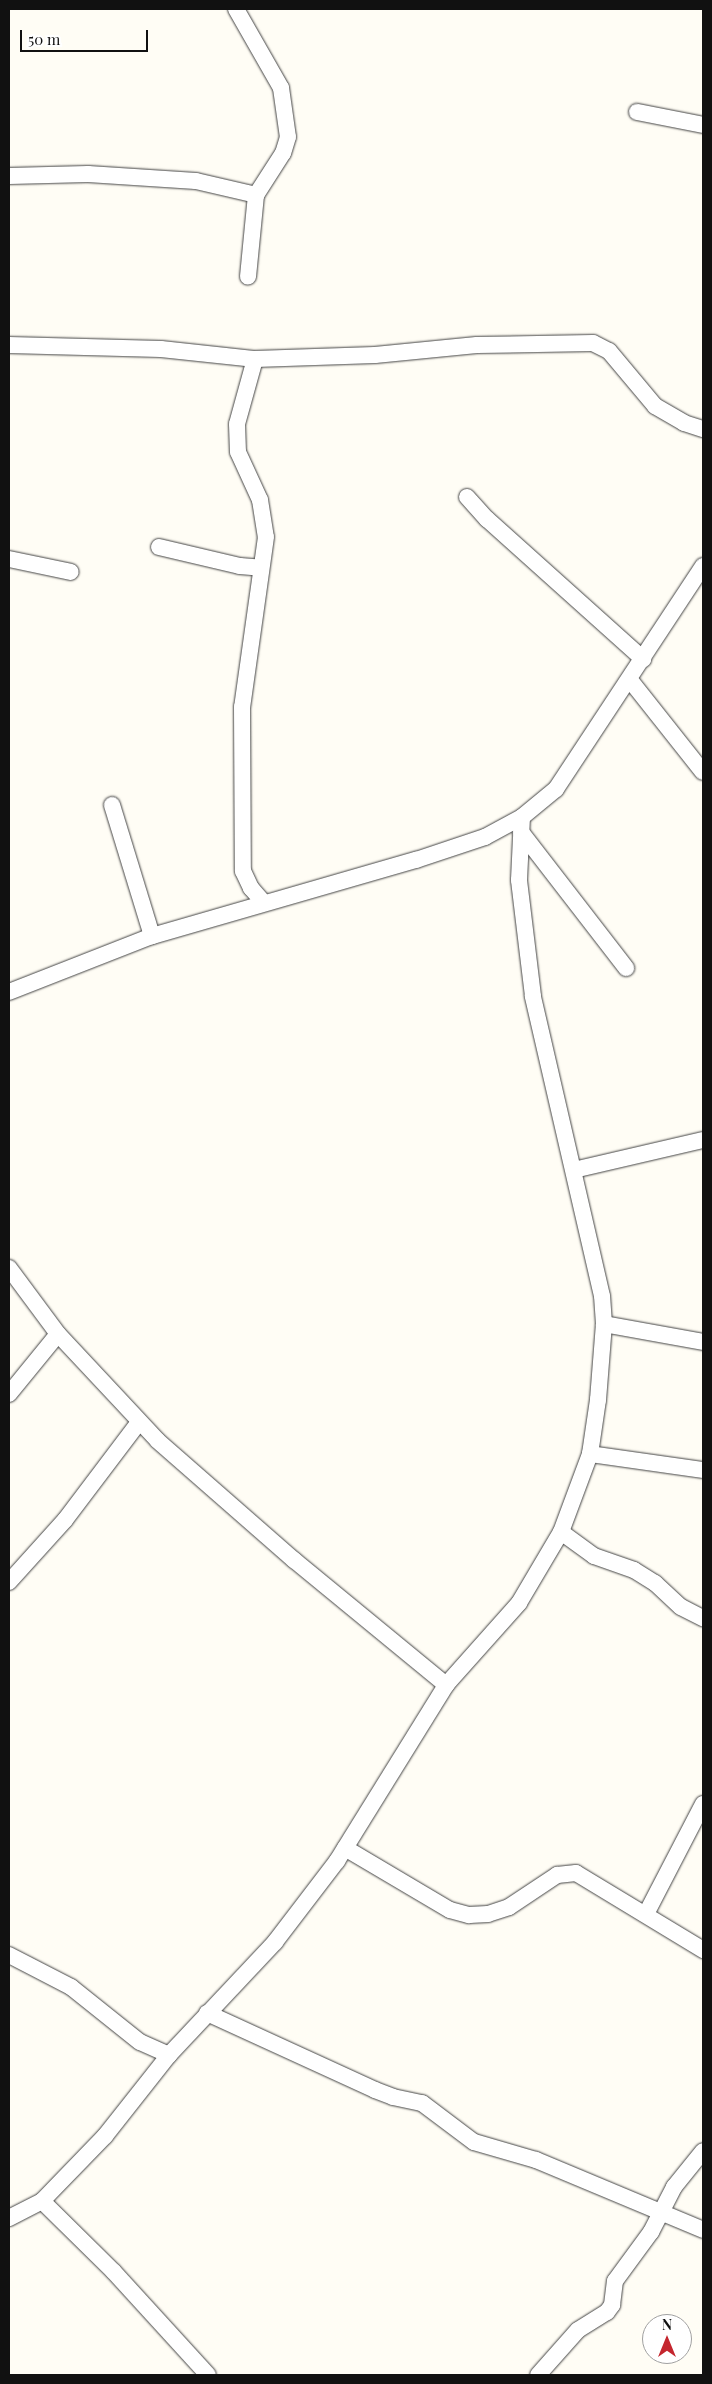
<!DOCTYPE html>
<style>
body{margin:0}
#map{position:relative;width:712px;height:2384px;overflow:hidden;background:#fffdf5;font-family:"Playfair Display",serif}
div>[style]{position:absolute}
.roads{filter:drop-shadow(0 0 1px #444) drop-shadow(0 0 1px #444)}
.minor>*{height:16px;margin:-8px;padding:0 8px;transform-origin:8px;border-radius:8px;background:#fff}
span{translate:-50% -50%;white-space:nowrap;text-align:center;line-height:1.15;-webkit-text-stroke:5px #fff;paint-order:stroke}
.frame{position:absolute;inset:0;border:10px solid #111;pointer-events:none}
.north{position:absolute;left:642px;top:2314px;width:50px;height:50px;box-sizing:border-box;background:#fff;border:1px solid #a0a0a0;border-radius:50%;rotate:0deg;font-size:14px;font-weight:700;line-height:20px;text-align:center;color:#111}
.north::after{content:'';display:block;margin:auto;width:18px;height:22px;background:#c4262e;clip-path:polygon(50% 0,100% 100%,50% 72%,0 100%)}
.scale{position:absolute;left:20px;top:30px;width:128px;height:22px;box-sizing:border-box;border:2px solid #111;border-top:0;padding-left:6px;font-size:15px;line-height:18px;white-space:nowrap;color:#111;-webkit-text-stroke:4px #fff;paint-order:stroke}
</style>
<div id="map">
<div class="roads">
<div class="minor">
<i style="left:236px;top:9px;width:91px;rotate:60.3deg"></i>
<i style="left:281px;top:88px;width:49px;rotate:81.9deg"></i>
<i style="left:288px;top:137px;width:17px;rotate:107deg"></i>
<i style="left:283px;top:153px;width:50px;rotate:122.7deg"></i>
<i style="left:256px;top:195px;width:82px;rotate:95.6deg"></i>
<i style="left:637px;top:112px;width:67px;rotate:11.1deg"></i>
<i style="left:9px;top:176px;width:79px;rotate:-1.5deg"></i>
<i style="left:88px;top:174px;width:108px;rotate:3.7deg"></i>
<i style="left:196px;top:181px;width:62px;rotate:13.1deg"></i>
<i style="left:9px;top:345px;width:152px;rotate:1.5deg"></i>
<i style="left:161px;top:349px;width:95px;rotate:6.1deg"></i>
<i style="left:255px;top:359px;width:120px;rotate:-1.9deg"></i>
<i style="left:375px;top:355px;width:102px;rotate:-5.6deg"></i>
<i style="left:477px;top:345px;width:116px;rotate:-1deg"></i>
<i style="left:593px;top:343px;width:18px;rotate:27deg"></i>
<i style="left:609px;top:351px;width:72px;rotate:50.1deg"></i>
<i style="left:655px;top:406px;width:34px;rotate:30deg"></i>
<i style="left:684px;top:423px;width:20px;rotate:18deg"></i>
<i style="left:255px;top:359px;width:67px;rotate:105.5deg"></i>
<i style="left:237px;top:424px;width:28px;rotate:88deg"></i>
<i style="left:238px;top:452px;width:53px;rotate:65.4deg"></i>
<i style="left:260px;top:500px;width:37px;rotate:81deg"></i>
<i style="left:266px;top:537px;width:172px;rotate:98deg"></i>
<i style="left:242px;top:707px;width:164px;rotate:89.7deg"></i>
<i style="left:243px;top:871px;width:19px;rotate:65deg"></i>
<i style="left:251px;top:888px;width:20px;rotate:49deg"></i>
<i style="left:467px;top:497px;width:30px;rotate:48deg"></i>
<i style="left:487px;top:519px;width:210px;rotate:41.9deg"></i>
<i style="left:159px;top:547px;width:83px;rotate:13.2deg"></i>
<i style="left:240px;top:566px;width:21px;rotate:5deg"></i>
<i style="left:9px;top:559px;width:63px;rotate:11.8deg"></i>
<i style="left:630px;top:680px;width:117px;rotate:51.6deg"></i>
<i style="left:112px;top:805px;width:137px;rotate:73deg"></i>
<i style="left:521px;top:832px;width:172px;rotate:52.3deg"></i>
<i style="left:9px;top:992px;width:154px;rotate:-21.4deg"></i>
<i style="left:152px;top:936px;width:275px;rotate:-16.1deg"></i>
<i style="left:416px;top:860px;width:73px;rotate:-18.4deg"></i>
<i style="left:485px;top:837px;width:42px;rotate:-28.4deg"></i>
<i style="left:522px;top:817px;width:44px;rotate:-39.5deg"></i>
<i style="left:556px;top:789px;width:267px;rotate:-56.6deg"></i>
<i style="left:574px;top:1170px;width:132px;rotate:-13.1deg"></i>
<i style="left:9px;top:1268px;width:82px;rotate:53.4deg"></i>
<i style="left:58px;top:1334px;width:146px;rotate:46.9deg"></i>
<i style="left:158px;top:1441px;width:181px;rotate:41.2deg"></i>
<i style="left:294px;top:1560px;width:197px;rotate:39.4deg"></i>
<i style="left:604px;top:1324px;width:101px;rotate:10.3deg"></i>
<i style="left:9px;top:1394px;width:77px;rotate:-50.8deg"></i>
<i style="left:590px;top:1454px;width:114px;rotate:8.1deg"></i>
<i style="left:561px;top:1532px;width:41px;rotate:36deg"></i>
<i style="left:594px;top:1556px;width:42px;rotate:19.3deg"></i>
<i style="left:634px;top:1570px;width:25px;rotate:32deg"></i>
<i style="left:655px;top:1583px;width:35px;rotate:43deg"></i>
<i style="left:681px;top:1607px;width:25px;rotate:27deg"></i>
<i style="left:9px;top:1582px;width:84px;rotate:-47.9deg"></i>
<i style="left:65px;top:1520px;width:123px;rotate:-52.9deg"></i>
<i style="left:345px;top:1848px;width:122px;rotate:30.6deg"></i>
<i style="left:450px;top:1910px;width:20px;rotate:15deg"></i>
<i style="left:469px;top:1915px;width:19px;rotate:-3deg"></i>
<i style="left:488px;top:1914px;width:22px;rotate:-18deg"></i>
<i style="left:509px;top:1907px;width:58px;rotate:-33.7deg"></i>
<i style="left:557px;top:1875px;width:19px;rotate:-6deg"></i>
<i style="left:576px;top:1873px;width:149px;rotate:31.2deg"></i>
<i style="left:646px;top:1914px;width:124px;rotate:-62.6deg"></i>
<i style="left:9px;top:1955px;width:70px;rotate:27.3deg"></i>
<i style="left:71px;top:1987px;width:88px;rotate:38.6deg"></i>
<i style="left:140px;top:2042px;width:32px;rotate:24deg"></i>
<i style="left:207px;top:2013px;width:185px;rotate:24.6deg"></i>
<i style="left:375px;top:2090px;width:19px;rotate:21deg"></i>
<i style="left:393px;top:2097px;width:30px;rotate:12deg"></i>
<i style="left:422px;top:2103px;width:65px;rotate:36.9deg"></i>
<i style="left:474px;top:2142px;width:65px;rotate:16.2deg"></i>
<i style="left:536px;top:2160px;width:181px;rotate:22.7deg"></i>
<i style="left:42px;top:2201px;width:101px;rotate:44.6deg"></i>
<i style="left:114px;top:2272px;width:139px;rotate:47.6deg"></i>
<i style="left:9px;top:2218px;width:37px;rotate:-27deg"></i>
<i style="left:42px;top:2201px;width:91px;rotate:-45.9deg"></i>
<i style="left:105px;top:2136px;width:103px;rotate:-51.7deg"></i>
<i style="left:169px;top:2055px;width:155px;rotate:-46.8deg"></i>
<i style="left:275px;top:1942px;width:102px;rotate:-52.6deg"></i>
<i style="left:337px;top:1861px;width:207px;rotate:-58.2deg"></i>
<i style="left:446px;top:1685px;width:110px;rotate:-48.3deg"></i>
<i style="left:519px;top:1603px;width:82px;rotate:-59.4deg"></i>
<i style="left:561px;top:1532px;width:83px;rotate:-69.6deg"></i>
<i style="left:590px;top:1454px;width:55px;rotate:-81.6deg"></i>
<i style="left:598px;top:1400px;width:76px;rotate:-85.5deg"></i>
<i style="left:604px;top:1324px;width:28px;rotate:-94deg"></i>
<i style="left:602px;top:1296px;width:308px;rotate:-103deg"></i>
<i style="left:533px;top:996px;width:117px;rotate:-96.9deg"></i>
<i style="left:519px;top:880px;width:63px;rotate:-87.3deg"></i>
<i style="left:538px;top:2375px;width:60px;rotate:-48.4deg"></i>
<i style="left:578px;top:2330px;width:34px;rotate:-32deg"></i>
<i style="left:607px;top:2312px;width:9px;rotate:-54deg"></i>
<i style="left:612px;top:2305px;width:24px;rotate:-83deg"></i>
<i style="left:615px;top:2281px;width:61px;rotate:-53.7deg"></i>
<i style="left:651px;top:2232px;width:51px;rotate:-62.9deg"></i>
<i style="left:674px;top:2187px;width:46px;rotate:-51.1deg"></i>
</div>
</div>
<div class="frame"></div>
<div class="north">N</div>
<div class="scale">50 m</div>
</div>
